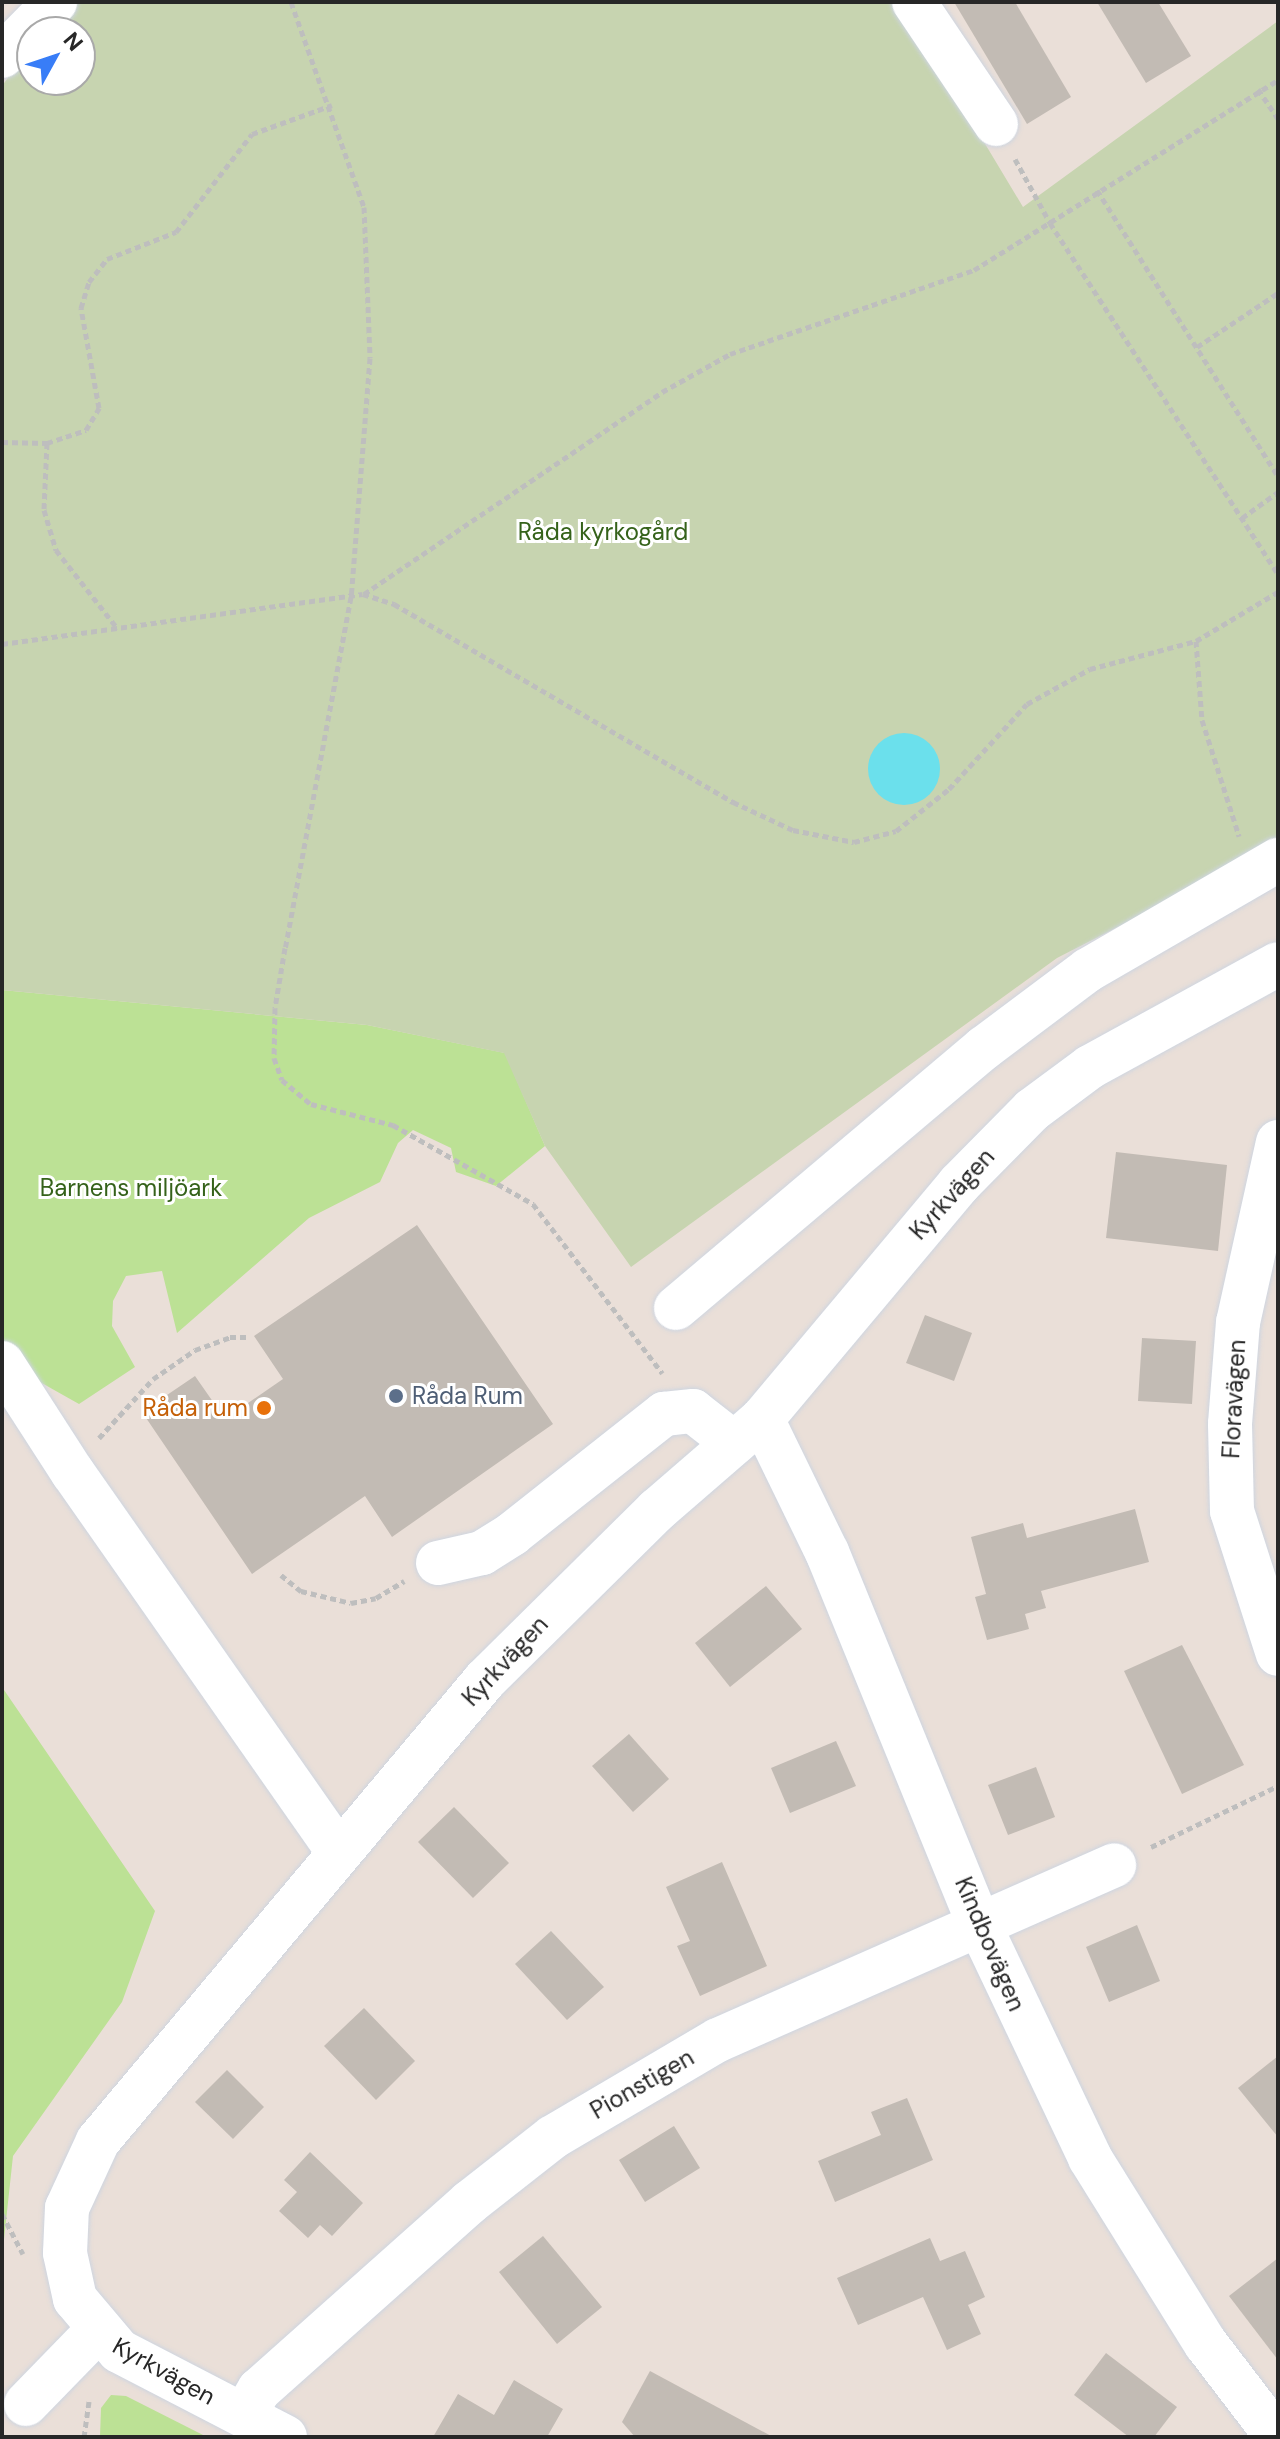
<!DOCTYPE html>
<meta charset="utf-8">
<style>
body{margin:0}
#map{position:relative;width:1280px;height:2439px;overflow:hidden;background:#eadfd8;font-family:"DM Sans",sans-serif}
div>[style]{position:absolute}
.green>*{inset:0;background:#bce195}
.cemetery>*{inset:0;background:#c7d4b0}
.water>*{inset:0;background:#6be0ec}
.round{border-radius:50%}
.building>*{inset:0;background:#c2bbb4}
.path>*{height:5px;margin-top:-2.5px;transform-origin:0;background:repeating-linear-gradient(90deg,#bebebe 0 6px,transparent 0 10px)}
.roads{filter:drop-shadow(0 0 2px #ced5e0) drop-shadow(0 0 2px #ced5e0)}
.minor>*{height:44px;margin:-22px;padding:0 22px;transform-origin:22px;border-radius:22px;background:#fff}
.dots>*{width:22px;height:22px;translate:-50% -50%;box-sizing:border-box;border:4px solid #fff;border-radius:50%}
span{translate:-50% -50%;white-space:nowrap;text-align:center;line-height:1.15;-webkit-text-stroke:6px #fff;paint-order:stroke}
.park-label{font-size:24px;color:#35621a}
.street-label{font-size:24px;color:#272727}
.service-label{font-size:24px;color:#4e5e75}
.left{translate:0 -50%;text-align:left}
.food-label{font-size:24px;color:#c56008}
.right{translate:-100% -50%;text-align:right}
.frame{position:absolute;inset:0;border:4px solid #272727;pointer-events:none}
.north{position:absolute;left:16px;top:16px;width:80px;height:80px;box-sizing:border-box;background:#fff;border:2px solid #a9a9a9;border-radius:50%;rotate:50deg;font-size:22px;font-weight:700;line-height:32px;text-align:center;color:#272727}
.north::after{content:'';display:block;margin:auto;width:28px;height:36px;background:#387df7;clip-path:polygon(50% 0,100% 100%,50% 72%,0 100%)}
</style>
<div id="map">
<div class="green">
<i style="clip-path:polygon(2px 990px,367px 1025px,505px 1053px,545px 1146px,496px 1186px,456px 1172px,451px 1148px,413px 1130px,398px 1143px,380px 1182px,309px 1218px,177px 1333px,162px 1271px,126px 1276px,113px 1301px,112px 1326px,135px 1367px,79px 1404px,31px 1377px,2px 1344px)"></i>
<i style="clip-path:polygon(2px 1687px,155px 1911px,122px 2002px,13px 2156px,2px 2258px)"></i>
<i style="clip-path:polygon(111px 2395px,126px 2396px,207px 2437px,100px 2437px,101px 2408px)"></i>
</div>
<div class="cemetery">
<i style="clip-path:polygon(78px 2px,900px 2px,1023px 207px,1278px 21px,1278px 845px,1057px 958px,631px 1267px,545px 1146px,504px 1053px,367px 1025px,2px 990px,2px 86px,32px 44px,32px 80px,80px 80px,80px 32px,41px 32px,52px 16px)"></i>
</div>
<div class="water">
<i class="round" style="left:868px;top:733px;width:72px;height:72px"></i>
</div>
<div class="building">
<i style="clip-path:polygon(954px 2px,1015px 2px,1071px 97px,1027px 124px)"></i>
<i style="clip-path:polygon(1097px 2px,1158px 2px,1191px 56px,1146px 83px)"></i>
<i style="clip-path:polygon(1116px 1152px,1227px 1165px,1218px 1251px,1106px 1238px)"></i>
<i style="clip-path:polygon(417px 1225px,553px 1424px,392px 1537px,365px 1496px,252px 1574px,142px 1412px,195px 1376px,225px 1419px,283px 1379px,254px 1336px)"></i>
<i style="clip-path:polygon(925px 1315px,972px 1333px,954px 1381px,906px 1363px)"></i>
<i style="clip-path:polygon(1142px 1338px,1196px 1341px,1192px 1404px,1138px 1401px)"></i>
<i style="clip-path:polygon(1135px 1509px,1149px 1562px,1041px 1591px,1046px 1608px,1025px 1614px,1029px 1629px,987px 1640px,975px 1597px,986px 1594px,971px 1537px,1023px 1523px,1027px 1538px)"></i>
<i style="clip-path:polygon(766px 1586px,802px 1629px,730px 1687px,695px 1643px)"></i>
<i style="clip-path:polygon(1182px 1645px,1244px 1765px,1182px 1794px,1124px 1671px)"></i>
<i style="clip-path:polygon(629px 1734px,669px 1779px,633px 1812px,592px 1766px)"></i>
<i style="clip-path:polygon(836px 1741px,856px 1786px,790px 1813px,771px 1768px)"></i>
<i style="clip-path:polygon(1036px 1767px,1055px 1817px,1008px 1835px,988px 1785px)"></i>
<i style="clip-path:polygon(454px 1807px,509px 1863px,473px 1898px,418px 1842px)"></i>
<i style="clip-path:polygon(722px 1862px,767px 1966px,700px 1996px,677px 1946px,690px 1941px,666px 1887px)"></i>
<i style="clip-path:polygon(1137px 1925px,1160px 1981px,1109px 2002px,1086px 1947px)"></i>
<i style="clip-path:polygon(551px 1931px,604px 1987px,567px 2020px,515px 1964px)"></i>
<i style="clip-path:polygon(364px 2008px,415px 2061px,376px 2100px,324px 2046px)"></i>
<i style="clip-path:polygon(1278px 2056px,1278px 2137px,1238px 2088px)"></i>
<i style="clip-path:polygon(227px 2070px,264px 2107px,233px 2139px,195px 2102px)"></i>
<i style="clip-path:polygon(907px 2098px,933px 2160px,835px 2202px,818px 2161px,881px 2135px,871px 2112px)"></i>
<i style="clip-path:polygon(674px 2126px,700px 2168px,645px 2202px,619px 2160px)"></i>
<i style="clip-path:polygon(310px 2152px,363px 2203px,332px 2236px,320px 2225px,308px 2238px,279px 2211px,297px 2192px,284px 2180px)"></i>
<i style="clip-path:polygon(543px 2236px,602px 2307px,557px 2344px,499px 2272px)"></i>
<i style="clip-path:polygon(930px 2238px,940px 2261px,965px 2251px,985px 2297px,968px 2305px,981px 2334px,947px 2350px,923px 2297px,858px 2325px,837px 2278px)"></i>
<i style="clip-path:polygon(1278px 2258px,1278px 2360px,1229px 2296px)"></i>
<i style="clip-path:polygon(1106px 2353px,1177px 2407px,1154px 2437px,1129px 2437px,1074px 2395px)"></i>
<i style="clip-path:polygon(650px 2371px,773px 2437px,635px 2437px,622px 2422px)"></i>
<i style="clip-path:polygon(514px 2380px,563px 2409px,547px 2437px,433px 2437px,458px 2394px,494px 2415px)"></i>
</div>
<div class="path">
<i style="left:291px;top:2px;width:218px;rotate:70.4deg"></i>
<i style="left:364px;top:207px;width:151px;rotate:87.7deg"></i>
<i style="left:370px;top:358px;width:240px;rotate:94.5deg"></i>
<i style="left:351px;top:597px;width:357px;rotate:100.6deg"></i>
<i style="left:285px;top:948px;width:61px;rotate:99.5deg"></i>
<i style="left:275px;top:1008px;width:50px;rotate:91.1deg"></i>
<i style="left:274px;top:1058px;width:23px;rotate:70deg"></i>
<i style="left:282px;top:1080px;width:38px;rotate:40deg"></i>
<i style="left:311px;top:1104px;width:85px;rotate:14.4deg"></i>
<i style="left:393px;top:1125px;width:161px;rotate:29.4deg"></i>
<i style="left:533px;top:1204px;width:213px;rotate:52.6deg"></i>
<i style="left:1258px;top:89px;width:36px;rotate:56deg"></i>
<i style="left:1015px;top:159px;width:73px;rotate:61.3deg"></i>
<i style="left:1050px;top:223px;width:419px;rotate:57deg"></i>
<i style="left:1097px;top:190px;width:338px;rotate:57.7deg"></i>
<i style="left:1197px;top:347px;width:97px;rotate:-33.7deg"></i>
<i style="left:2px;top:442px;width:45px;rotate:1.3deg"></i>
<i style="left:47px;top:443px;width:41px;rotate:-18.4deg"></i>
<i style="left:86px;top:430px;width:26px;rotate:-59deg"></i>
<i style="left:99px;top:408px;width:102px;rotate:-100.2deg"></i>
<i style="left:81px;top:308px;width:27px;rotate:-73deg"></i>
<i style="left:89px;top:282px;width:29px;rotate:-52deg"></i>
<i style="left:107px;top:259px;width:74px;rotate:-21.4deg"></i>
<i style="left:176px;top:232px;width:124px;rotate:-52.2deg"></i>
<i style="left:252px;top:134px;width:85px;rotate:-19.9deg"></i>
<i style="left:47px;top:443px;width:67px;rotate:92.6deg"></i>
<i style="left:44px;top:510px;width:42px;rotate:73.3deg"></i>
<i style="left:56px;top:550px;width:100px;rotate:51.9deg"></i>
<i style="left:1242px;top:518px;width:44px;rotate:-35.8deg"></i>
<i style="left:364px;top:594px;width:360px;rotate:-34.1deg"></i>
<i style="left:662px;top:392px;width:78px;rotate:-29.2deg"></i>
<i style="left:730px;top:354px;width:258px;rotate:-19deg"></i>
<i style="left:974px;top:270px;width:358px;rotate:-32deg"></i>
<i style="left:1196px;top:641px;width:96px;rotate:-30.9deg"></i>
<i style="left:2px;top:644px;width:364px;rotate:-7.9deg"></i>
<i style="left:363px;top:594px;width:33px;rotate:18deg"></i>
<i style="left:394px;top:604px;width:393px;rotate:30.3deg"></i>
<i style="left:733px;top:802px;width:66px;rotate:25deg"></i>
<i style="left:793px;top:830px;width:62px;rotate:11.1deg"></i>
<i style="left:854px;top:842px;width:43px;rotate:-14.7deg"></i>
<i style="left:896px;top:831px;width:68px;rotate:-38.4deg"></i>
<i style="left:949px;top:789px;width:115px;rotate:-47.5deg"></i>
<i style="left:1027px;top:704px;width:72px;rotate:-29.1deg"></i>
<i style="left:1090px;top:669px;width:110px;rotate:-14.8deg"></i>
<i style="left:1196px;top:641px;width:79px;rotate:85.7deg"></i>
<i style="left:1202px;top:720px;width:122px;rotate:72.3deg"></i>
<i style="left:99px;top:1438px;width:80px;rotate:-47.5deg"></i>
<i style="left:153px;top:1379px;width:51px;rotate:-34.6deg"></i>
<i style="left:195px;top:1350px;width:37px;rotate:-20deg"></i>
<i style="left:230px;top:1337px;width:19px"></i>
<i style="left:281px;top:1575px;width:26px;rotate:39deg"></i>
<i style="left:301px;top:1591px;width:51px;rotate:13.5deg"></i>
<i style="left:351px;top:1603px;width:25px;rotate:-11deg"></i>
<i style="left:376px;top:1598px;width:33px;rotate:-31deg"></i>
<i style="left:1151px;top:1847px;width:141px;rotate:-25.7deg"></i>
<i style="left:2px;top:2214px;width:45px;rotate:62.3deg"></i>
<i style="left:84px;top:2437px;width:36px;rotate:-82deg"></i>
</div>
<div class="roads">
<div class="minor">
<i style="left:914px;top:2px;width:147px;rotate:56.1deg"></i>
<i style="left:2px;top:56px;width:76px;rotate:-45.5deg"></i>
<i style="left:1278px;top:1142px;width:184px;rotate:102.5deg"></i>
<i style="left:1238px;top:1322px;width:102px;rotate:94.5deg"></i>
<i style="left:1230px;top:1424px;width:87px;rotate:88.7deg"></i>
<i style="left:1232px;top:1511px;width:150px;rotate:72.2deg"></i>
<i style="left:676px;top:1308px;width:403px;rotate:-40.2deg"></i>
<i style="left:984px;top:1048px;width:130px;rotate:-36.9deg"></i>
<i style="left:1088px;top:970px;width:220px;rotate:-30.1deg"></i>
<i style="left:2px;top:1363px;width:131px;rotate:57.2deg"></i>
<i style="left:73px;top:1473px;width:462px;rotate:55deg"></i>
<i style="left:762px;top:1419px;width:148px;rotate:64deg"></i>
<i style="left:827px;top:1552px;width:404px;rotate:67.8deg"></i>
<i style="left:980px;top:1926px;width:257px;rotate:64.6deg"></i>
<i style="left:1090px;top:2158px;width:219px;rotate:58.1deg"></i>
<i style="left:1206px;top:2344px;width:117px;rotate:52.6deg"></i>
<i style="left:438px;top:1563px;width:45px;rotate:-12.8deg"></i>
<i style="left:482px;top:1553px;width:36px;rotate:-32deg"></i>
<i style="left:512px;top:1534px;width:194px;rotate:-38.3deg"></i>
<i style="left:664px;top:1414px;width:29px;rotate:-6deg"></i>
<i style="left:693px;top:1411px;width:52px;rotate:38deg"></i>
<i style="left:26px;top:2404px;width:102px;rotate:-45.8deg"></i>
<i style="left:245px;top:2414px;width:28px;rotate:-60deg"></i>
<i style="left:259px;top:2390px;width:283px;rotate:-41.7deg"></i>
<i style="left:470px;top:2202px;width:105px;rotate:-38.1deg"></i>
<i style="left:553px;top:2137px;width:191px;rotate:-30.5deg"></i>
<i style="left:718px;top:2040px;width:433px;rotate:-23.8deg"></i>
<i style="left:285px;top:2437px;width:187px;rotate:-152.6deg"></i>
<i style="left:119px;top:2351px;width:68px;rotate:-130.2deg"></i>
<i style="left:75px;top:2299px;width:47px;rotate:-102.3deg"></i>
<i style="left:65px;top:2253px;width:45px;rotate:-87.5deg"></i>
<i style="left:67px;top:2208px;width:74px;rotate:-65.2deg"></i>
<i style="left:98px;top:2141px;width:602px;rotate:-49.99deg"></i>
<i style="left:485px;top:1680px;width:242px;rotate:-44.7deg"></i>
<i style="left:657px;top:1510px;width:139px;rotate:-40.9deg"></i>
<i style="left:762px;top:1419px;width:307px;rotate:-50deg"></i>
<i style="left:959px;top:1184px;width:104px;rotate:-45.4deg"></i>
<i style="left:1032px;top:1110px;width:72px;rotate:-36.6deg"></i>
<i style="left:1090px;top:1067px;width:214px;rotate:-28.7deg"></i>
</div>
</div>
<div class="dots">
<i style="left:396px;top:1396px;background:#5c6f8a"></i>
<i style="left:264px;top:1408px;background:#e8710a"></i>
</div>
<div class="park-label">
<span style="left:603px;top:532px">Råda kyrkogård</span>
<span style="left:131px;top:1188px">Barnens miljöark</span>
</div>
<div class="street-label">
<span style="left:952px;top:1194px;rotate:-48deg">Kyrkvägen</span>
<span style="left:1234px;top:1399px;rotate:-87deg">Floravägen</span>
<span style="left:505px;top:1661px;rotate:-47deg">Kyrkvägen</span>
<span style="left:990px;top:1944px;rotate:67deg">Kindbovägen</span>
<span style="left:642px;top:2084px;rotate:-30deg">Pionstigen</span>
<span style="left:164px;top:2371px;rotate:29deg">Kyrkvägen</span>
</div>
<div class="service-label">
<span class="left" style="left:412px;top:1396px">Råda Rum</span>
</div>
<div class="food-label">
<span class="right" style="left:248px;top:1408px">Råda rum</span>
</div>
<div class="frame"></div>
<div class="north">N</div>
</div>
